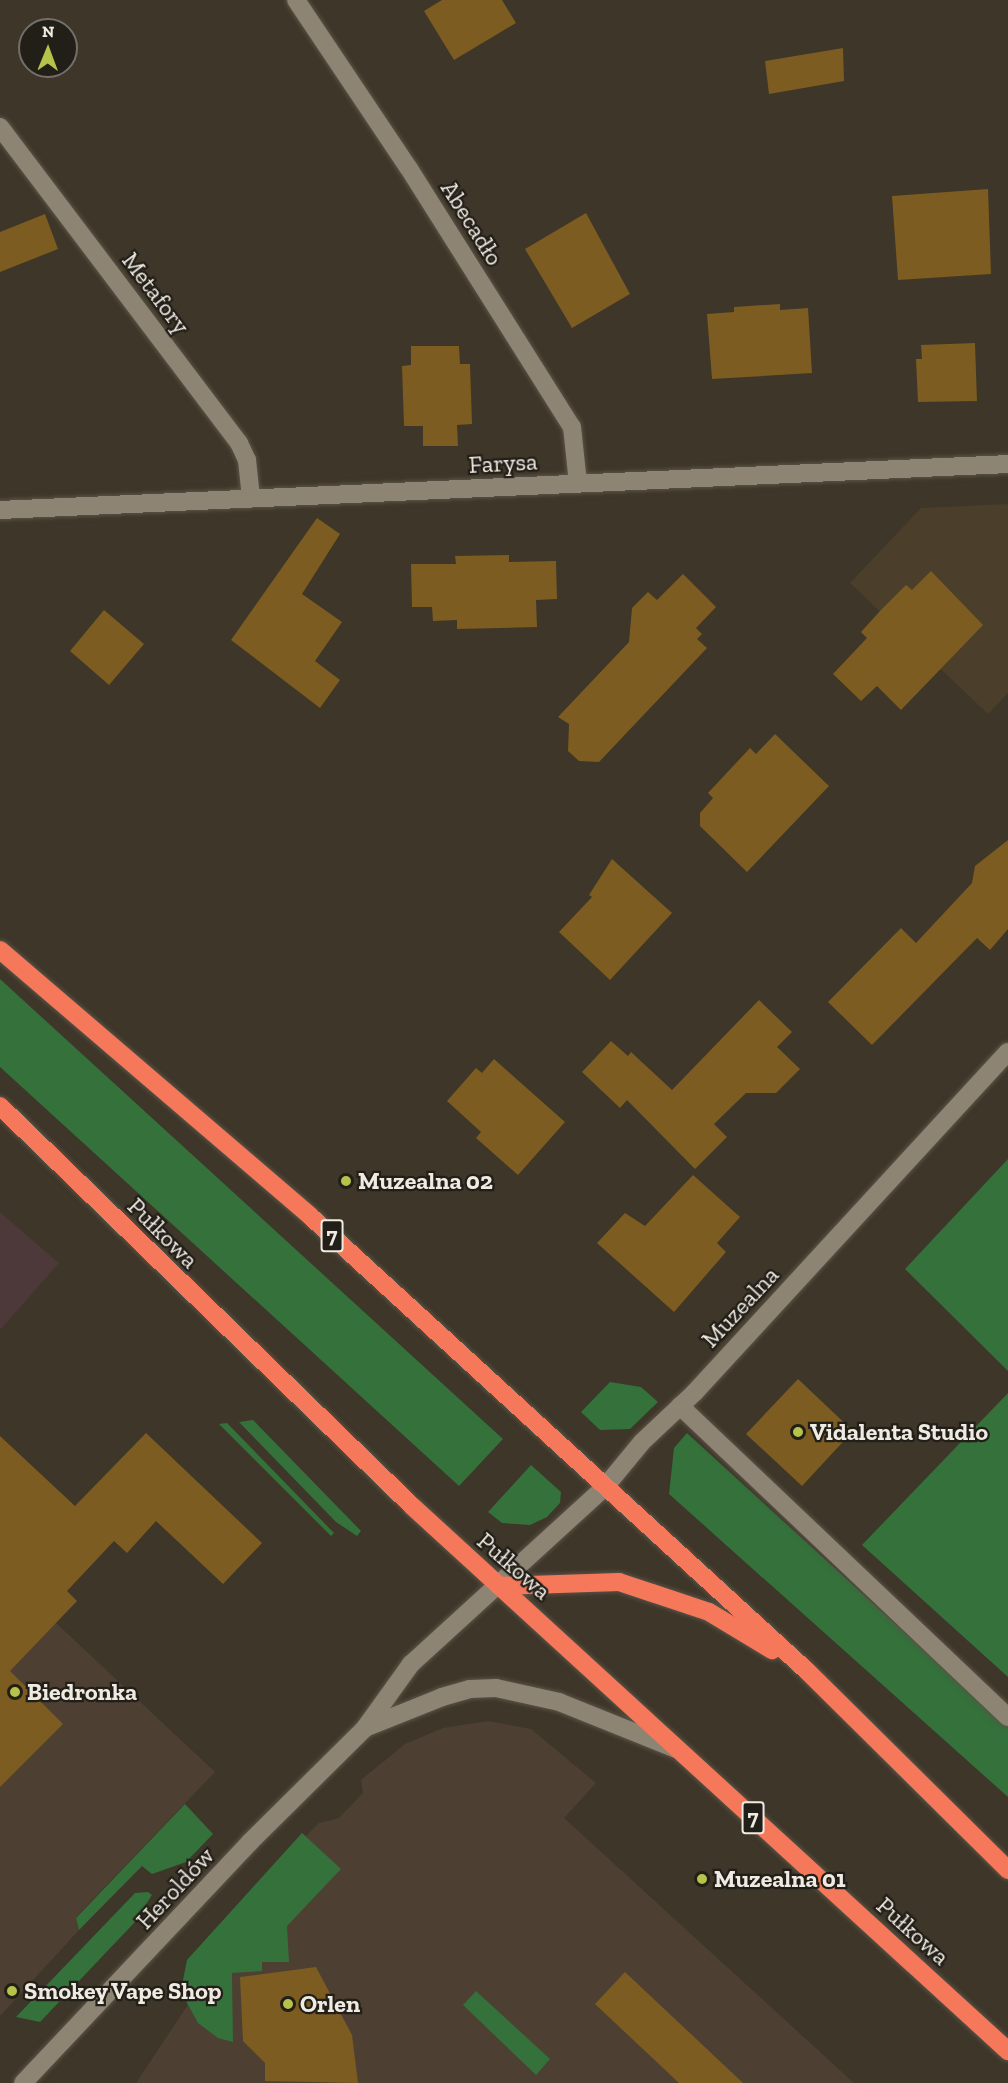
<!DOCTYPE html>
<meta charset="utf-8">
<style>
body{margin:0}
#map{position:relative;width:1008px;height:2083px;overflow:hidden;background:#3e3628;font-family:"Zilla Slab",serif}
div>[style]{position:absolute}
.commercial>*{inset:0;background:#4d3f32}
.industrial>*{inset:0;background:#4d383a}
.built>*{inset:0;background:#4b3f2b}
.green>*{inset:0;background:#34713b}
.building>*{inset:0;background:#7c5c20}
.roads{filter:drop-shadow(0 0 2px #5a5347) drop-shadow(0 0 2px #5a5347)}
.street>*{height:18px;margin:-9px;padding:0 9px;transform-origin:9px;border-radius:9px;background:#8e8474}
.highway>*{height:18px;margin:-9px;padding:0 9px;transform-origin:9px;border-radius:9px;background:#f5785a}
.dots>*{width:16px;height:16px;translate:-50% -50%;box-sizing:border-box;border:3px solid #221e18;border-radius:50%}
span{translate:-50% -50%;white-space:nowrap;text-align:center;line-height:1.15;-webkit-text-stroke:4.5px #221e18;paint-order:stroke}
.shield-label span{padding:2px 4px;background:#221e18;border:2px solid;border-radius:4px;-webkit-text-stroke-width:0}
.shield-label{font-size:22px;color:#f0ebe2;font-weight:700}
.street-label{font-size:24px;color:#f0ebe2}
.poi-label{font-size:24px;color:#f0ebe2;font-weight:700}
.left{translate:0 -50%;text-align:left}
.north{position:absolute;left:18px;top:18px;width:60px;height:60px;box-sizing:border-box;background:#221e18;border:2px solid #747069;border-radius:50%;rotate:1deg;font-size:16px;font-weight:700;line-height:24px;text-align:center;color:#f0ebe2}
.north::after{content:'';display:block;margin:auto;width:21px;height:27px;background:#b6c249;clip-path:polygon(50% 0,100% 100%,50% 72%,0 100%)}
</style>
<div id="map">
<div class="commercial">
<i style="clip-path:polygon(0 1582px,39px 1607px,215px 1772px,76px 1917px,79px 1930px,0 2016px)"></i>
<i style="clip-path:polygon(488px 1721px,531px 1729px,596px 1783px,564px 1818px,854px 2083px,136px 2083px,302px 1833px,306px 1836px,319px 1823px,339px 1818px,363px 1793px,361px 1780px,405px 1744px,443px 1728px)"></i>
</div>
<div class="industrial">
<i style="clip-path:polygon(0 1212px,59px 1263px,0 1330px)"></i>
</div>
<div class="built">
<i style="clip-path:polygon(1008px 504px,1008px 693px,988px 714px,850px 583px,921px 508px)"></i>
</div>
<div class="green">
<i style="clip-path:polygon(0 979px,503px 1439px,459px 1486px,0 1067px)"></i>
<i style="clip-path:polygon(1008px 1159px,1008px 1371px,905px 1269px)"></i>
<i style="clip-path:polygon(610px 1382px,641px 1387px,658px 1402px,630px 1429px,600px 1430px,581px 1412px)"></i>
<i style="clip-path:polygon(1008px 1393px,1008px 1677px,862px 1545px)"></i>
<i style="clip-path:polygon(253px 1420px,361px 1531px,357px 1536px,336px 1522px,239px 1422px)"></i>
<i style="clip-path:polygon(227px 1423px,334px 1533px,331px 1536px,219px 1424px)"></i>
<i style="clip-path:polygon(687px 1433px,1008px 1727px,1008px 1797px,669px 1494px,674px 1448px)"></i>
<i style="clip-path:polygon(531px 1465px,561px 1492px,560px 1503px,547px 1517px,530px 1525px,502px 1523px,488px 1512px)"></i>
<i style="clip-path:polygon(185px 1804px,213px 1834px,186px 1862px,152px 1874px,142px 1866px,79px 1930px,76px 1918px)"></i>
<i style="clip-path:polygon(302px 1833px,341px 1869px,287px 1926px,289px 1962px,262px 1962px,262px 1971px,232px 1973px,233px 2042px,218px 2038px,198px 2023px,187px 2003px,182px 1985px,187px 1960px)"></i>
<i style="clip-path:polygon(148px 1892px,152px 1895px,134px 1923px,40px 2022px,16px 2017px,135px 1893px)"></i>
<i style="clip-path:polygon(476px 1991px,550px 2059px,536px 2075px,463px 2005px)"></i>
</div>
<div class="building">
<i style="clip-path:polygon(442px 0,502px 0,516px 23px,454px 60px,424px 11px)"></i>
<i style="clip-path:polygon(843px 48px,844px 81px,769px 94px,765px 61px)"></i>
<i style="clip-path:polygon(988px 189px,991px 274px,898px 280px,892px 196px)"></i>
<i style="clip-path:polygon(586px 213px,630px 294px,572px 328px,525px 249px)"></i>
<i style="clip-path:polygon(45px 214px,58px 249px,0 272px,0 232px)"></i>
<i style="clip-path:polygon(780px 304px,780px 310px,808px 308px,812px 373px,712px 379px,707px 314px,734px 312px,734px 307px)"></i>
<i style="clip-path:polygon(975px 343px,977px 401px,918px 402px,916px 359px,922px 359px,921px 345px)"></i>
<i style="clip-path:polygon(411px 346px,459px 346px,460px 364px,470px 364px,472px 424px,457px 425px,458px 446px,423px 446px,423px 426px,404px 426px,402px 366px,411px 365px)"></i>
<i style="clip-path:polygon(317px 518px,340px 534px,302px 594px,342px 622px,315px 661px,340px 680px,320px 708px,231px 640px)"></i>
<i style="clip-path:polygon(509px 555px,509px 562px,556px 561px,557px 599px,536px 600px,537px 627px,457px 629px,457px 620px,433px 621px,432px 607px,412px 607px,411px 564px,456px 564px,455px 556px)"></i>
<i style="clip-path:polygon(931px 571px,983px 625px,901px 710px,877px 686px,861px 701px,833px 674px,867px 638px,861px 632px,880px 611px,906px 585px,912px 590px)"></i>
<i style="clip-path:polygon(683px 574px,716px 607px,696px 628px,702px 634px,697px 639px,707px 648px,599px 762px,579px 761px,568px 751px,569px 724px,558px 717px,629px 642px,632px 608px,648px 592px,657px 600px)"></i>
<i style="clip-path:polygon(104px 610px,144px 644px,109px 685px,70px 651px)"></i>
<i style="clip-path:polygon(775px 734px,829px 786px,747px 872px,700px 826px,700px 813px,713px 798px,708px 793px,750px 748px,756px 754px)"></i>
<i style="clip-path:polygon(1008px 840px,1008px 929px,990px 950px,977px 938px,872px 1045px,828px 1002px,901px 928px,916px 943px,972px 883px,975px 866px)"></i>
<i style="clip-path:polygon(612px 859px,672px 913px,610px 980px,559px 932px,592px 897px,589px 895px)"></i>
<i style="clip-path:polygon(759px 1000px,792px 1032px,777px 1047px,800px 1069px,776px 1093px,746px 1093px,714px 1124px,727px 1137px,695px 1169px,627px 1100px,620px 1108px,582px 1072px,611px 1041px,628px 1056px,631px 1052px,672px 1090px)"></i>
<i style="clip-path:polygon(494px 1059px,565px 1122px,518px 1175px,476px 1138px,481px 1132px,447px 1101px,476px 1068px,482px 1073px)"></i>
<i style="clip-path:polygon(693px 1175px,740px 1217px,717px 1243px,726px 1252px,674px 1312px,597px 1243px,625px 1213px,645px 1226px)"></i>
<i style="clip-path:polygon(798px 1379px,853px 1431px,802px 1486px,746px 1434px)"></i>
<i style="clip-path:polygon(146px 1433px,262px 1543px,223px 1584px,156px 1521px,127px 1553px,114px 1541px,67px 1591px,77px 1601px,10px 1671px,63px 1724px,0 1787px,0 1436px,75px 1506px)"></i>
<i style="clip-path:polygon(316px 1967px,352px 2035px,358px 2083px,265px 2081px,265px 2063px,243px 2041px,240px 1977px)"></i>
<i style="clip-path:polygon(625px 1972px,743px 2083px,679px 2083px,595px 2004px)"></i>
</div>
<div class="roads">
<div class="street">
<i style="left:296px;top:0;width:201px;rotate:56.2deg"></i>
<i style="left:408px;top:167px;width:307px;rotate:57.8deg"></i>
<i style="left:572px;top:427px;width:56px;rotate:83.9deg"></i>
<i style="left:0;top:127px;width:396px;rotate:52.9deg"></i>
<i style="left:239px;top:443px;width:19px;rotate:65deg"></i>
<i style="left:247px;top:460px;width:38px;rotate:84deg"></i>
<i style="left:0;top:510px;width:1009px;rotate:-2.61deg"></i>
<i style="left:680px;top:1406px;width:452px;rotate:43.5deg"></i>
<i style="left:365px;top:1728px;width:83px;rotate:-21.9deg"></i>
<i style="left:442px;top:1697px;width:29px;rotate:-16deg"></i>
<i style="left:470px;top:1689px;width:26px;rotate:-2deg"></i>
<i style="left:496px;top:1688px;width:65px;rotate:12.5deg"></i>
<i style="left:559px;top:1702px;width:126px;rotate:21.9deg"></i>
<i style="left:23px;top:2083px;width:331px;rotate:-46.7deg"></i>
<i style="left:250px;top:1842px;width:162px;rotate:-44.7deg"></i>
<i style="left:365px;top:1728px;width:79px;rotate:-54.3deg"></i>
<i style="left:411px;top:1664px;width:263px;rotate:-42.4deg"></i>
<i style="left:605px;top:1487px;width:58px;rotate:-50.6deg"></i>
<i style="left:642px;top:1442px;width:73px;rotate:-43.3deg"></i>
<i style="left:695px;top:1392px;width:462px;rotate:-47.4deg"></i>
</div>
<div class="highway">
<i style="left:0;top:950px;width:408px;rotate:40.6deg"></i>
<i style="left:310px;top:1216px;width:674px;rotate:42.47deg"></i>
<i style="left:807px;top:1671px;width:283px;rotate:44.7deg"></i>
<i style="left:0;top:1106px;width:574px;rotate:44.15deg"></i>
<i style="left:412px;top:1506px;width:808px;rotate:42.44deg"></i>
<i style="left:499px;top:1586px;width:120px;rotate:-1.9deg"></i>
<i style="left:619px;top:1582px;width:95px;rotate:18.4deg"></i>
<i style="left:709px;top:1612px;width:74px;rotate:31.1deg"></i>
</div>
</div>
<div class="dots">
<i style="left:346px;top:1181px;background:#b6c249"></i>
<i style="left:798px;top:1432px;background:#b6c249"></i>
<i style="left:15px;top:1692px;background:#b6c249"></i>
<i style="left:702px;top:1879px;background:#b6c249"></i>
<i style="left:12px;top:1991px;background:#b6c249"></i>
<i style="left:288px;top:2004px;background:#b6c249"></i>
</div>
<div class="shield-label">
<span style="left:332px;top:1236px">7</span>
<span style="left:753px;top:1818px">7</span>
</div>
<div class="street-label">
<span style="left:472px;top:223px;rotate:58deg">Abecadło</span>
<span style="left:156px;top:293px;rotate:53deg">Metafory</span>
<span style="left:503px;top:463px;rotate:-3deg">Farysa</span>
<span style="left:163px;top:1233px;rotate:45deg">Pułkowa</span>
<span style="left:740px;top:1307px;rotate:-47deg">Muzealna</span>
<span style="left:514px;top:1566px;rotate:41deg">Pułkowa</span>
<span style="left:175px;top:1888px;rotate:-47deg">Heroldów</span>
<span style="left:913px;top:1931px;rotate:42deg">Pułkowa</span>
</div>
<div class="poi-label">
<span class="left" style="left:358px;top:1181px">Muzealna 02</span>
<span class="left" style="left:810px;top:1432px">Vidalenta Studio</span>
<span class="left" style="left:27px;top:1692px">Biedronka</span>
<span class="left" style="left:714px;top:1879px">Muzealna 01</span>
<span class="left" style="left:24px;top:1991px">Smokey Vape Shop</span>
<span class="left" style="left:300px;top:2004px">Orlen</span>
</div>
<div class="north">N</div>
</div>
